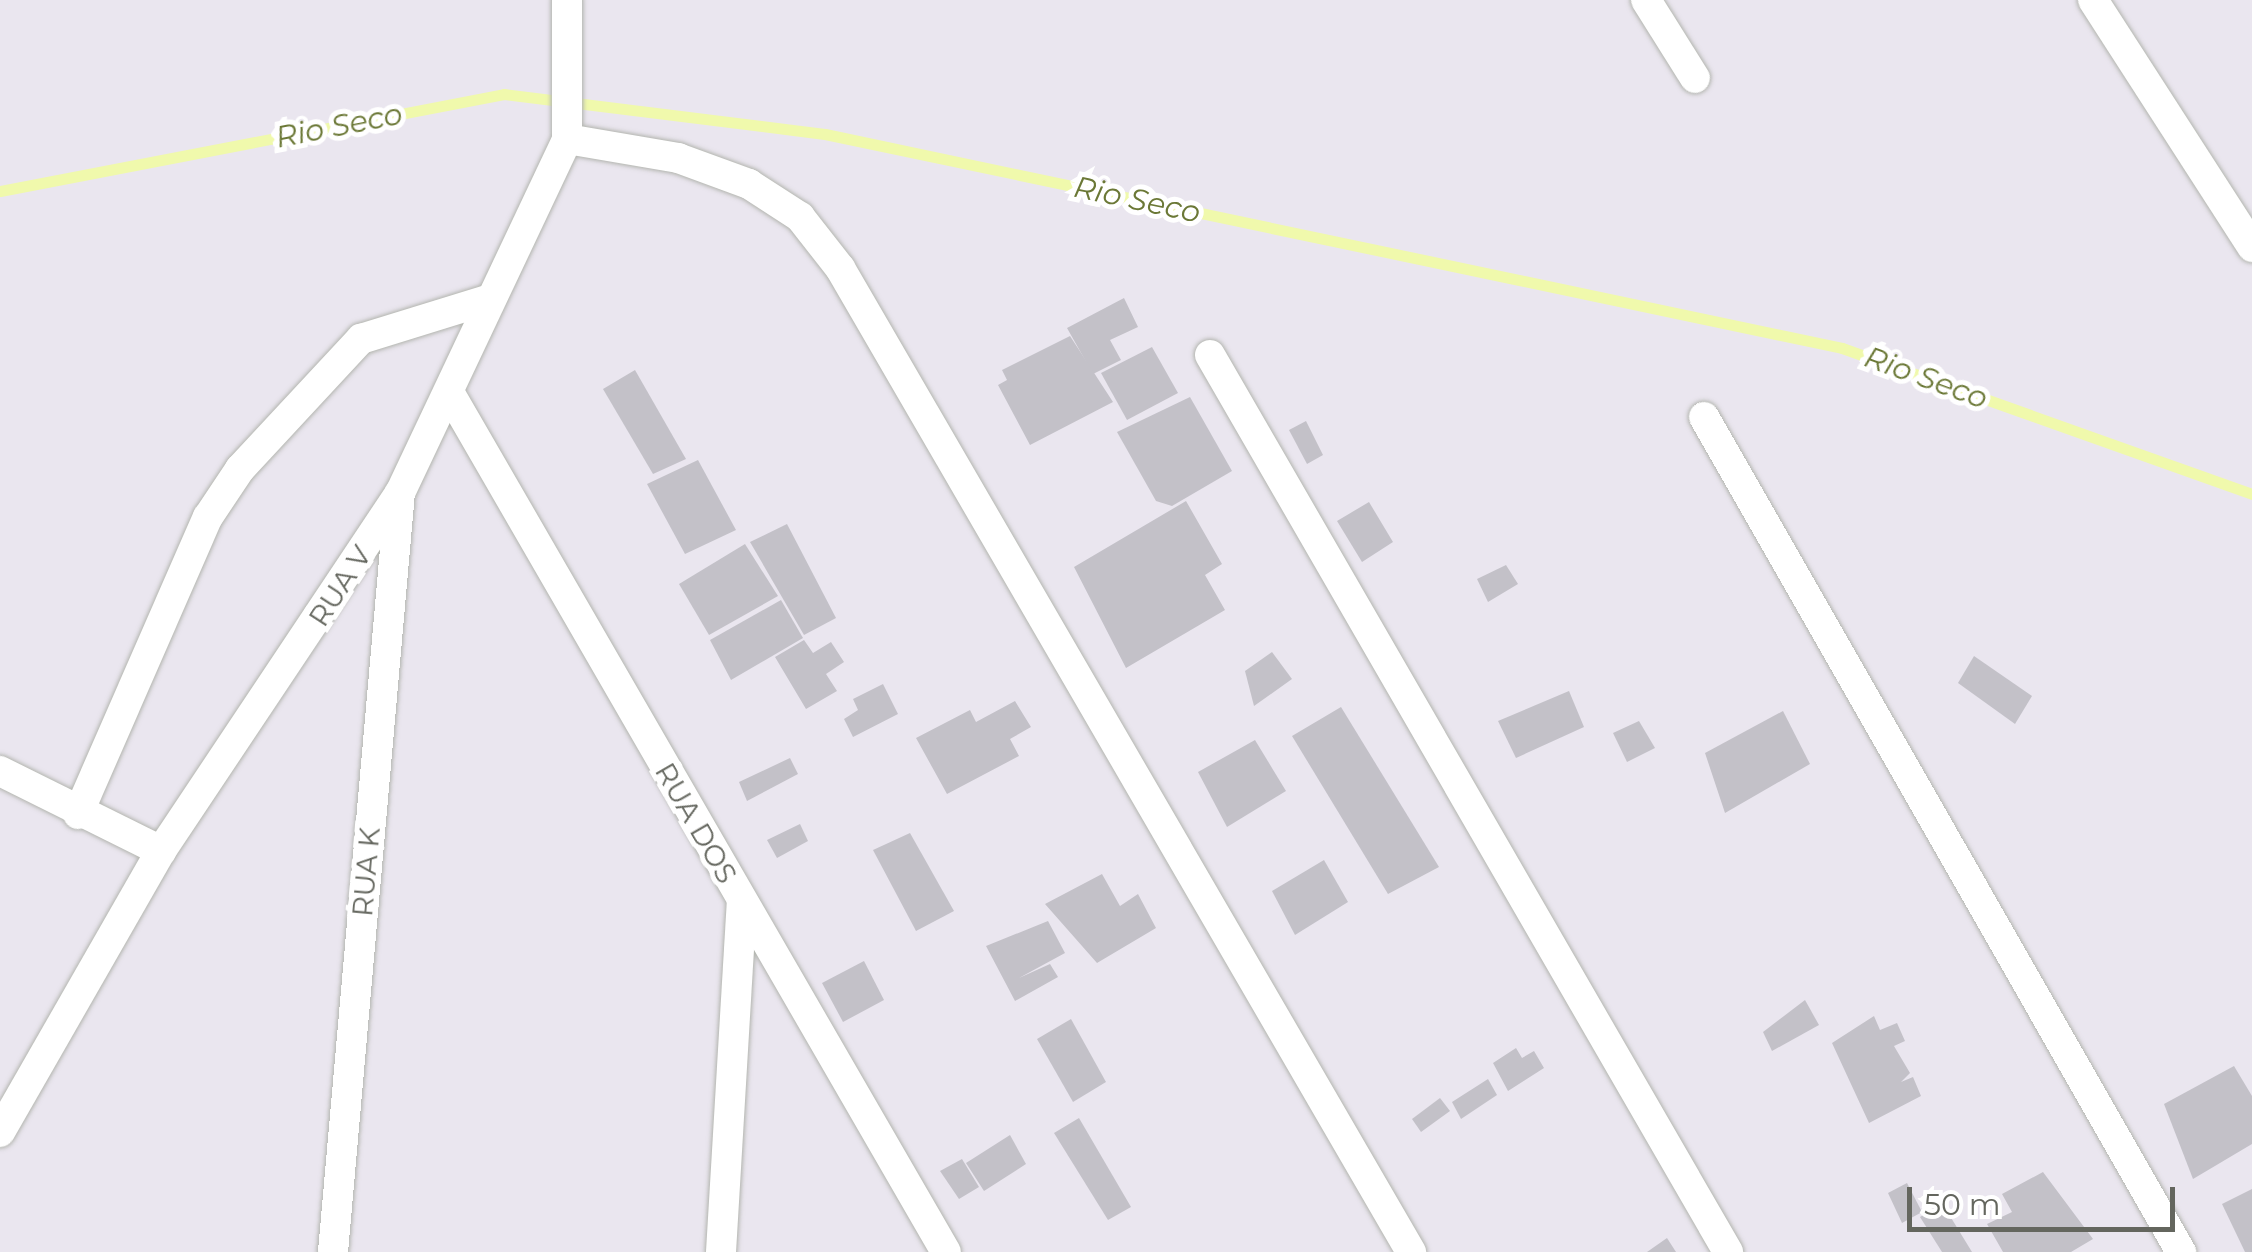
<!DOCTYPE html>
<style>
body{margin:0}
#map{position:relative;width:2252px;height:1252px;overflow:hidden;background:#eae6ef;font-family:Montserrat,sans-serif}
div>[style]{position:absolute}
.stream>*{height:11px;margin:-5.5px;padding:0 5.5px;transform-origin:5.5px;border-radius:5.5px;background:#f0f9ac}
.building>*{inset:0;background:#c3c1c8}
.roads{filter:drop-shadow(0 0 2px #b3b5af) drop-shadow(0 0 2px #b3b5af)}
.minor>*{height:30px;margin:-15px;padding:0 15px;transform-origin:15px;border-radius:15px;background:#fff}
.tertiary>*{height:30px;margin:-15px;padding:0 15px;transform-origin:15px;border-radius:15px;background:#fff}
span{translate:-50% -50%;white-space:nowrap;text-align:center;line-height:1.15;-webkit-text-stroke:10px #fff;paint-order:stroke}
.street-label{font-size:28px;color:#64665e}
.water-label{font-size:30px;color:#6b7836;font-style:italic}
.scale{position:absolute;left:1907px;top:1187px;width:268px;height:45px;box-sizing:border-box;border:5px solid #64665e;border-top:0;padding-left:12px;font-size:30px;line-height:35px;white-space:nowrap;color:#64665e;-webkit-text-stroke:8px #fff;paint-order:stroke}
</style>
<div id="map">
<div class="stream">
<i style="left:0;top:191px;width:513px;rotate:-10.89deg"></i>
<i style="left:504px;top:94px;width:323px;rotate:7.1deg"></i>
<i style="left:825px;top:134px;width:1039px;rotate:11.88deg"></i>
<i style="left:1842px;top:348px;width:435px;rotate:19.6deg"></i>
</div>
<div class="building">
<i style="clip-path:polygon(1124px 298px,1138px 327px,1110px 340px,1121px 360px,1093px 374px,1067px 328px)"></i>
<i style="clip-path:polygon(1070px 336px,1113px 402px,1030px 445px,998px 385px,1007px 380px,1002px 370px)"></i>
<i style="clip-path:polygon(1152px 347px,1178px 393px,1127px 420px,1101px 373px)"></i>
<i style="clip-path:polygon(635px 370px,686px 459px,653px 474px,603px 389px)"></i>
<i style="clip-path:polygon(1190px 397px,1232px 471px,1172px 506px,1156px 501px,1117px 432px)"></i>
<i style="clip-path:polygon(1306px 421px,1323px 455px,1307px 464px,1289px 430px)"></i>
<i style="clip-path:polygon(698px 460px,736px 530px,685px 554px,647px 484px)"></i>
<i style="clip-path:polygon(1186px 501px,1222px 564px,1205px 575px,1225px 610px,1126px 668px,1074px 567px)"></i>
<i style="clip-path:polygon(1369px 502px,1393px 542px,1362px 562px,1337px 521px)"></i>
<i style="clip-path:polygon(787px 524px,836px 618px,804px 635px,750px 542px)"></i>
<i style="clip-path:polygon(745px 544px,778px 596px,709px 635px,679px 584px)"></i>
<i style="clip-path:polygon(1506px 565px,1518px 584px,1488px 602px,1477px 579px)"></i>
<i style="clip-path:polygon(781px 600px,803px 638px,731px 680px,710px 640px)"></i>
<i style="clip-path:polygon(804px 640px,813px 653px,831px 642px,844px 662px,826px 674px,837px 691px,806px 709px,775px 657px)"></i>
<i style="clip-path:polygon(1272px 652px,1292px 679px,1254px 706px,1245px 671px)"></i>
<i style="clip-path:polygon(1974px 656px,2032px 696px,2015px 724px,1958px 683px)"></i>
<i style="clip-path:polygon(883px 684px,898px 714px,853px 737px,844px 719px,858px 710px,853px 699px)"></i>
<i style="clip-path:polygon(1569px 691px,1584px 727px,1516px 758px,1498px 721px)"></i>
<i style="clip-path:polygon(1015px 701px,1031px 727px,1010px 739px,1019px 756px,947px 794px,916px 738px,970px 710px,976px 722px)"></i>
<i style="clip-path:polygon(1341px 707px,1439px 867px,1388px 894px,1292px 736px)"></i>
<i style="clip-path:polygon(1783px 711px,1810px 764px,1725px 813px,1705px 753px)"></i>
<i style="clip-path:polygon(1639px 721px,1655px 748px,1627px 762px,1613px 733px)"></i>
<i style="clip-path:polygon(1255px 740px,1286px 791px,1227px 827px,1198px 772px)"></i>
<i style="clip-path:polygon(790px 758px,798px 774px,747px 801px,739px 782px)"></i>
<i style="clip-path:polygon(800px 824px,808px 841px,777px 858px,767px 840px)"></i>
<i style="clip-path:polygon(910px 833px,954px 911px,916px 931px,873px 850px)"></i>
<i style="clip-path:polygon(1324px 860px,1348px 902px,1295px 935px,1272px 891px)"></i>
<i style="clip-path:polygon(1102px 874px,1120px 906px,1138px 894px,1156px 928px,1097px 963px,1045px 904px)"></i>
<i style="clip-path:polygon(1048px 921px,1065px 953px,1019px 978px,1050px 964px,1058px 977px,1015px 1001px,986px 946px)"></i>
<i style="clip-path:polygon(864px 961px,884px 1000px,843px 1022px,822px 983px)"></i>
<i style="clip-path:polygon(1805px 1000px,1819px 1025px,1772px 1051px,1763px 1032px)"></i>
<i style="clip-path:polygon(1874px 1016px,1880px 1030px,1897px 1023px,1905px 1041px,1894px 1046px,1910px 1073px,1901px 1082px,1913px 1077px,1921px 1096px,1869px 1123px,1832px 1043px)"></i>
<i style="clip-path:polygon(1071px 1019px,1106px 1082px,1073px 1102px,1037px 1039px)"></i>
<i style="clip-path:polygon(1516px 1048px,1522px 1058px,1534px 1051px,1544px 1068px,1508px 1091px,1493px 1063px)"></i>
<i style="clip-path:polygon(2234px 1066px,2252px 1096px,2252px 1144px,2193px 1179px,2164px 1104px)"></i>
<i style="clip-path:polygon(1488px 1079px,1497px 1095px,1461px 1119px,1452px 1102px)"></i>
<i style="clip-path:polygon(1440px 1098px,1450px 1111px,1421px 1132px,1412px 1119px)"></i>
<i style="clip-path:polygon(1079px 1118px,1131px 1207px,1108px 1220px,1054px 1133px)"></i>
<i style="clip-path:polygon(1010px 1135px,1026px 1164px,984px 1191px,966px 1163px)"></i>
<i style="clip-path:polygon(962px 1159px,979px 1187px,959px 1199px,940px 1171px)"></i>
<i style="clip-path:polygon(2043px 1172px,2093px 1239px,2071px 1252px,2003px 1252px,1987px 1224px,2012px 1212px,2002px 1194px)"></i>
<i style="clip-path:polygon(1907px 1183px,1922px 1212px,1902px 1223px,1888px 1193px)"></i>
<i style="clip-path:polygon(2252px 1189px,2252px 1252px,2245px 1252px,2222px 1204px)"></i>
<i style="clip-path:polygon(1942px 1203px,1972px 1252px,1942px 1252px,1920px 1217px)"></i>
<i style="clip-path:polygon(1667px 1238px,1676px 1252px,1647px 1252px)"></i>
</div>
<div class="roads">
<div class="minor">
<i style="left:1646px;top:0;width:92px;rotate:57.9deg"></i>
<i style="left:2093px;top:0;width:294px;rotate:57.2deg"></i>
<i style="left:567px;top:139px;width:113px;rotate:9.7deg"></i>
<i style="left:678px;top:158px;width:76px;rotate:20.1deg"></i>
<i style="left:749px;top:184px;width:61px;rotate:32.9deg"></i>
<i style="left:800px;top:217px;width:65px;rotate:51.9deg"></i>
<i style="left:840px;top:268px;width:1138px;rotate:59.87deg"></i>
<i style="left:1210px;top:355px;width:1036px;rotate:59.99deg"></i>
<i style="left:449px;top:392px;width:993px;rotate:59.98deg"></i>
<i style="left:1704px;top:417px;width:962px;rotate:60.26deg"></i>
<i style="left:0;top:771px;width:180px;rotate:26.4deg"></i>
<i style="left:78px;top:814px;width:324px;rotate:-66.4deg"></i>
<i style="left:208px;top:517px;width:58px;rotate:-56.3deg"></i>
<i style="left:240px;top:469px;width:178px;rotate:-47.1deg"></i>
<i style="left:361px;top:339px;width:132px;rotate:-17.2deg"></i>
<i style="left:333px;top:1252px;width:762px;rotate:-84.96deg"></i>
<i style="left:721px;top:1252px;width:350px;rotate:-86.6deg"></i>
</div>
<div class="tertiary">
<i style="left:0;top:1132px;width:324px;rotate:-60.2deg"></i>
<i style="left:161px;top:851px;width:430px;rotate:-56.3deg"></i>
<i style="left:400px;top:493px;width:391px;rotate:-64.7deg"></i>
<i style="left:567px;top:139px;width:139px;rotate:-90deg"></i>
</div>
</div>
<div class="street-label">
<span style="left:340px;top:586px;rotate:-57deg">RUA V</span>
<span style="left:696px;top:823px;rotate:60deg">RUA DOS</span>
<span style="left:366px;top:872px;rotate:-85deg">RUA K</span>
</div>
<div class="water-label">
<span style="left:339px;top:126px;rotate:-11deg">Rio Seco</span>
<span style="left:1137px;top:200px;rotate:12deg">Rio Seco</span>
<span style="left:1926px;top:378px;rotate:20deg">Rio Seco</span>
</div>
<div class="scale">50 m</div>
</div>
